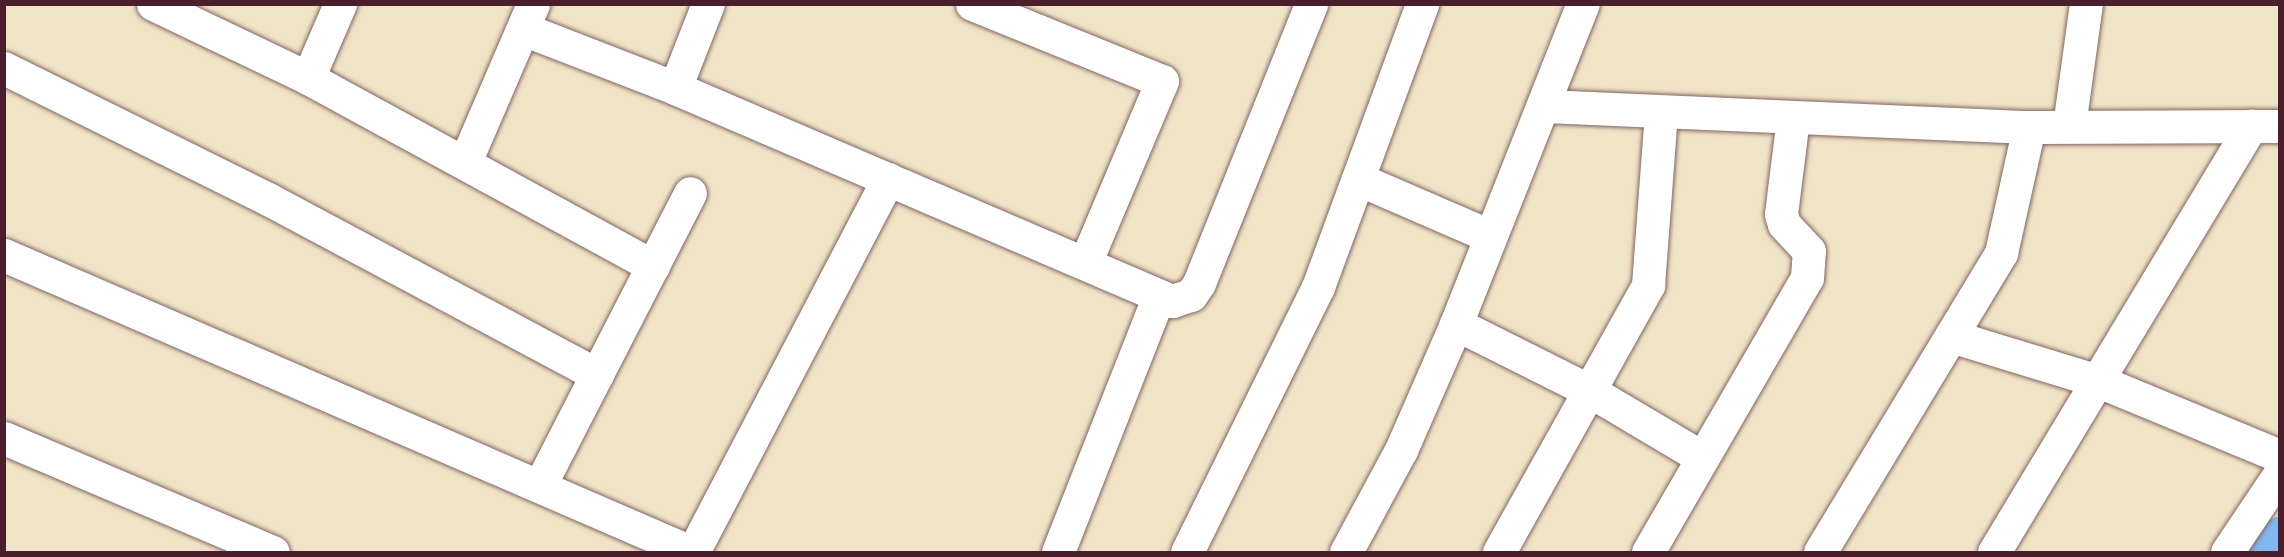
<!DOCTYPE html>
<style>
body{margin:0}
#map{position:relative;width:2284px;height:557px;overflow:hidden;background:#f0e4c6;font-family:"IM FELL DW Pica",serif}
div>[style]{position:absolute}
.canal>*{height:36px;margin:-18px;padding:0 18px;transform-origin:18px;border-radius:18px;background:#7fb8f0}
.roads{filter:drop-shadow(0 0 2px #846461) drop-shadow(0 0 2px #846461)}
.minor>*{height:33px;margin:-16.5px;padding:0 16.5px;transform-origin:16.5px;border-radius:16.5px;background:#fff}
span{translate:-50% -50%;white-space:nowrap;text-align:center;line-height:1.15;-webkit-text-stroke:5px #fff;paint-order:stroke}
.frame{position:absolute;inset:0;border:6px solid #4a1f2b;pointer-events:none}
</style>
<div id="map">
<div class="canal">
<i style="left:2268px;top:552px;width:21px;rotate:-55deg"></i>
</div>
<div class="roads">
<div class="minor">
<i style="left:153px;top:4px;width:172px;rotate:25.5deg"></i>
<i style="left:308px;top:78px;width:393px;rotate:28.6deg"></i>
<i style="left:972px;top:4px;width:205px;rotate:22.1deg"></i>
<i style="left:1162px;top:81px;width:195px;rotate:112.9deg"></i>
<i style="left:523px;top:29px;width:163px;rotate:21.2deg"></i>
<i style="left:675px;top:88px;width:541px;rotate:23.2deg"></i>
<i style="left:1172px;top:301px;width:20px;rotate:-18deg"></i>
<i style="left:1191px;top:295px;width:14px;rotate:-56deg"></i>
<i style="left:1199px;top:283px;width:301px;rotate:-68.1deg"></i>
<i style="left:4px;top:68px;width:295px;rotate:26.4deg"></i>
<i style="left:268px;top:199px;width:373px;rotate:28.1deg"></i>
<i style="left:308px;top:78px;width:81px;rotate:-66.6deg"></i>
<i style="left:675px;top:88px;width:90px;rotate:-68.6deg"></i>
<i style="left:1545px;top:106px;width:484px;rotate:2.5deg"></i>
<i style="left:2029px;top:127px;width:251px;rotate:-0.2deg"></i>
<i style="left:2069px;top:126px;width:123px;rotate:-82.1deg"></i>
<i style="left:465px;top:162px;width:172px;rotate:-66.7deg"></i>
<i style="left:1358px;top:179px;width:144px;rotate:23.4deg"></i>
<i style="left:4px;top:255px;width:748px;rotate:23.38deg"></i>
<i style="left:1456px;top:324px;width:150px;rotate:26.6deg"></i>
<i style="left:1590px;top:391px;width:129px;rotate:30.7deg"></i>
<i style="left:1951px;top:336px;width:157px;rotate:17deg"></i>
<i style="left:2101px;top:382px;width:194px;rotate:22.5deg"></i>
<i style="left:4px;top:438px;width:292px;rotate:23deg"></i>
<i style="left:540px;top:485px;width:328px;rotate:-62.8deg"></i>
<i style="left:693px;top:552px;width:421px;rotate:-62.4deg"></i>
<i style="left:1058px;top:552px;width:275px;rotate:-68.5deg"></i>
<i style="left:1187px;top:552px;width:296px;rotate:-63.7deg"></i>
<i style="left:1318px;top:287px;width:302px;rotate:-69.8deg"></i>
<i style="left:1346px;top:552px;width:116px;rotate:-61.7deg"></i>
<i style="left:1401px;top:450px;width:137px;rotate:-66.4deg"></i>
<i style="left:1456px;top:324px;width:344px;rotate:-68.4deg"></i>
<i style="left:1499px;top:552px;width:306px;rotate:-60.8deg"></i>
<i style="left:1648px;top:285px;width:172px;rotate:-85.7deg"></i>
<i style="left:1648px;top:552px;width:317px;rotate:-59.9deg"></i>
<i style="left:1807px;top:278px;width:27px;rotate:-86deg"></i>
<i style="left:1809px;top:251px;width:37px;rotate:-133deg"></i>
<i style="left:1784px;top:224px;width:10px;rotate:-107deg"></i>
<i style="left:1781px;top:214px;width:97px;rotate:-82.9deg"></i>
<i style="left:1820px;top:552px;width:350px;rotate:-58.8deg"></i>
<i style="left:2001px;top:253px;width:129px;rotate:-77.5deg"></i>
<i style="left:1994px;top:552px;width:498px;rotate:-58.9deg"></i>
<i style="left:2227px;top:552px;width:95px;rotate:-56.1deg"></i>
</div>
</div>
<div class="frame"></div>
</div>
